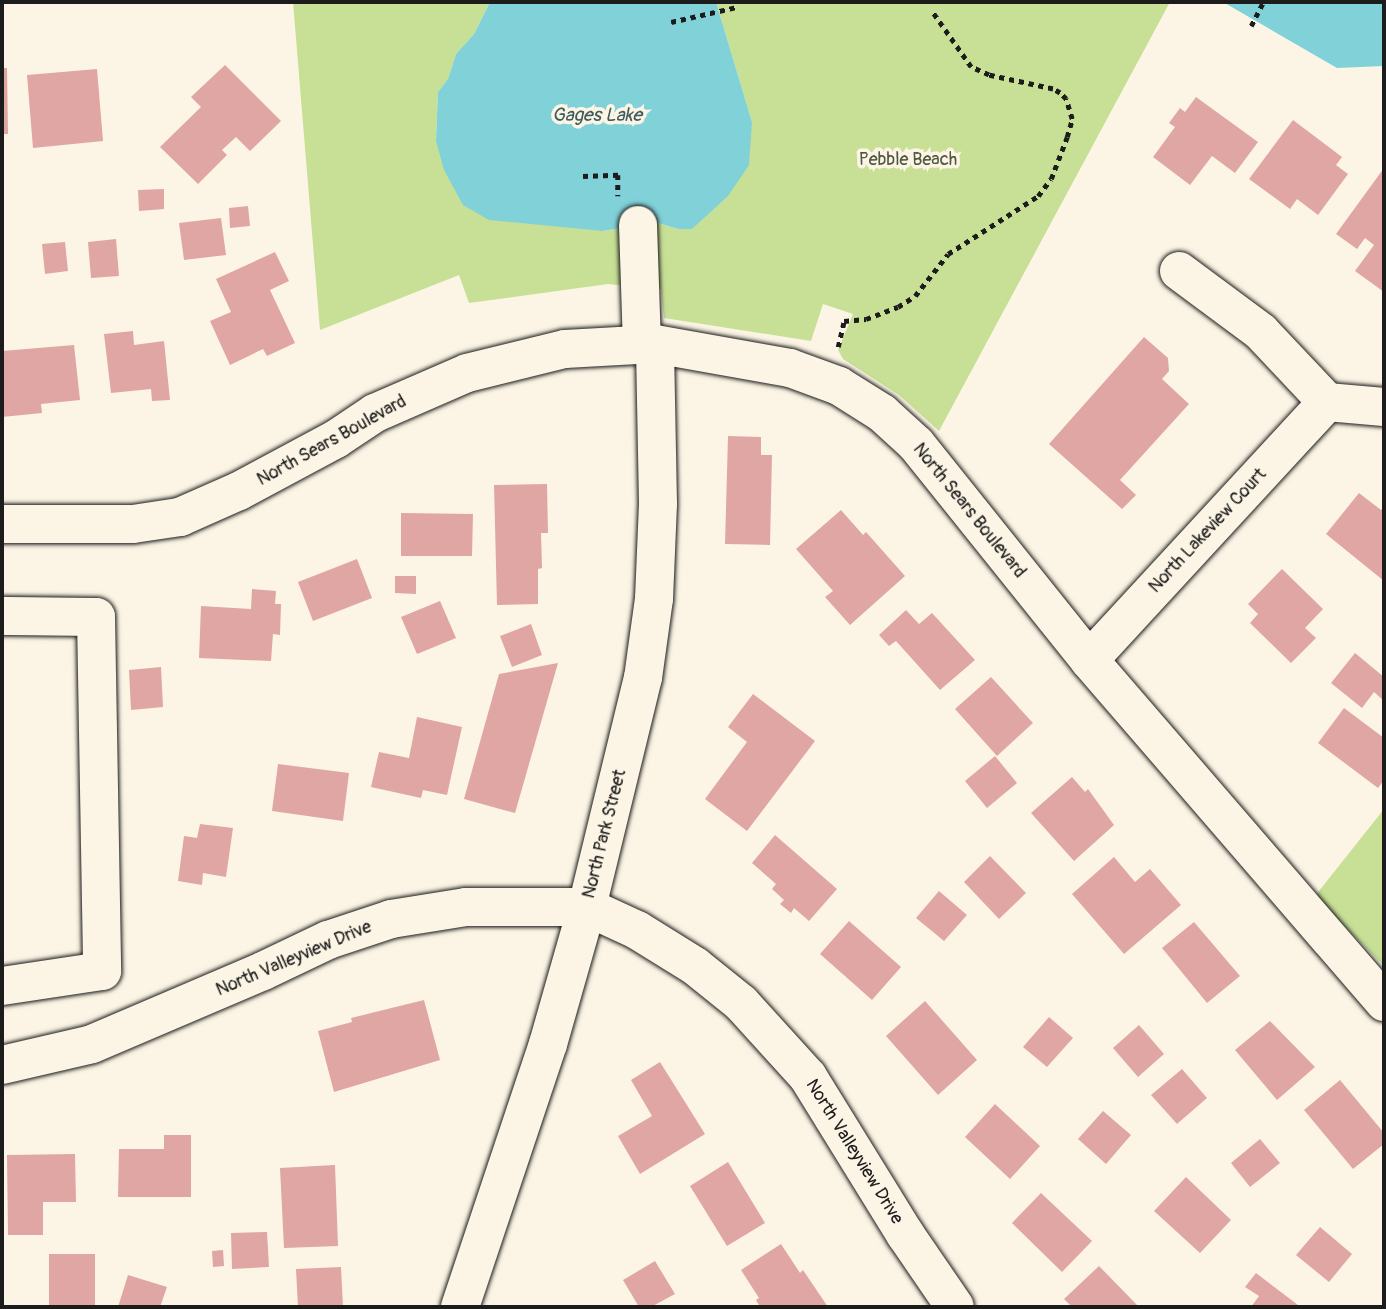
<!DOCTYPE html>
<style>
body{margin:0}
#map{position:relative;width:1386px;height:1309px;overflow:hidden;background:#fcf5e5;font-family:Pangolin,sans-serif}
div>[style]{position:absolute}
.green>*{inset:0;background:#c7e096}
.water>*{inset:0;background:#80d1d8}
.building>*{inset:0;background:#e0a6a3}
.path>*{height:4.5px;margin-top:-2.25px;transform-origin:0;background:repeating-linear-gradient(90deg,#1c1c1c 0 5px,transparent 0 10px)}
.roads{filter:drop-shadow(0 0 2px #1c1c1c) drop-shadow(0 0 2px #1c1c1c)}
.minor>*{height:38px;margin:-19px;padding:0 19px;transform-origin:19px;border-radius:19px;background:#fcf5e5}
span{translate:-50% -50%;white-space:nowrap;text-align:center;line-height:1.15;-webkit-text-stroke:7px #fcf5e5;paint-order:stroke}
.park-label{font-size:18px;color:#4f5741}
.street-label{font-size:18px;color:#1c1c1c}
.water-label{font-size:19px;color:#3f5b5e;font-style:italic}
.frame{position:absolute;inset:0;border:4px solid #1c1c1c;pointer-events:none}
</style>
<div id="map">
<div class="green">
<i style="clip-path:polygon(293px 2px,490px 2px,474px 34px,456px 54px,448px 79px,438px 92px,436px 141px,603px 231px,655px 222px,678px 229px,752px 122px,716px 2px,1170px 2px,939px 431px,899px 395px,843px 359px,838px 350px,853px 314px,823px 304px,811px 341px,664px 318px,661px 289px,608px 284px,469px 303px,459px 275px,320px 330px)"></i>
<i style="clip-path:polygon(1384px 809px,1384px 966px,1315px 896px)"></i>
</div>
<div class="water">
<i style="clip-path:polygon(490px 2px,716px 2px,752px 122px,749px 165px,728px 196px,692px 229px,678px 229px,655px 222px,603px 231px,489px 220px,463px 205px,444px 170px,436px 141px,438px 92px,448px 79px,456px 54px,474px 34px)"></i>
<i style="clip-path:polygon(1223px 2px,1384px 2px,1384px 66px,1337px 68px)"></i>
</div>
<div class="building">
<i style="clip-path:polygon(225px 65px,281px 121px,250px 151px,236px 137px,222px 150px,227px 155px,198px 184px,160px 147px,201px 107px,191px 97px)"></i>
<i style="clip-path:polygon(2px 68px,7px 68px,8px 134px,2px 134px)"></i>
<i style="clip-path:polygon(97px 69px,103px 141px,33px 148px,27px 75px)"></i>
<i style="clip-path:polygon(1196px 97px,1258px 142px,1235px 173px,1212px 156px,1190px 185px,1153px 157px,1175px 127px,1169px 123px,1180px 108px,1185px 112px)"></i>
<i style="clip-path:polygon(1293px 120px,1342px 157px,1336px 165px,1348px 174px,1318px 215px,1297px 199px,1290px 209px,1249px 179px)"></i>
<i style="clip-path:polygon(1384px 168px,1384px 292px,1355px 271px,1374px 245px,1365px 238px,1357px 249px,1336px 234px)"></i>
<i style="clip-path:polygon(164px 189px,164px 209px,139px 211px,138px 190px)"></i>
<i style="clip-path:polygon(248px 206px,250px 226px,230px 228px,229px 208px)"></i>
<i style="clip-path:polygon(221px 218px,226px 255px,184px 260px,179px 223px)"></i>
<i style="clip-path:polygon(116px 239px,119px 276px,91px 278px,88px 242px)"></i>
<i style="clip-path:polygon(65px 242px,68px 271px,45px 274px,42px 244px)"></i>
<i style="clip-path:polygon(275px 252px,289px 281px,270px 290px,295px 343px,267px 356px,263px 349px,230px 365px,210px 321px,231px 312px,216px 279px)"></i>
<i style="clip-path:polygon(133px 331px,134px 345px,164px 341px,170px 400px,152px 401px,151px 389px,111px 393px,104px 334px)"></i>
<i style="clip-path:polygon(1144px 337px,1168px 358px,1169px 371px,1162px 379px,1189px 404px,1120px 480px,1136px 495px,1122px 509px,1049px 444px)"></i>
<i style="clip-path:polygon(74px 345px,80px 400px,41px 404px,42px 413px,2px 417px,2px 351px)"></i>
<i style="clip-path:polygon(728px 436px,761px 437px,761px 455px,772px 455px,770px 545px,725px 544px)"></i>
<i style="clip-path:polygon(547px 484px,548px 533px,541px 533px,542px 568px,538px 569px,538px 604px,497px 605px,494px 485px)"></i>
<i style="clip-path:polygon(1359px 493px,1381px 510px,1384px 506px,1384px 581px,1326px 534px)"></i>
<i style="clip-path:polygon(841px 510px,863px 535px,866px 532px,905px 576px,850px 625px,825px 597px,833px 591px,796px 549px)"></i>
<i style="clip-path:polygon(401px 513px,473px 514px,472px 556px,401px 556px)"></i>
<i style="clip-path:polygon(357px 559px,372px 598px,313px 621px,298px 582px)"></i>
<i style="clip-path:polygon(1282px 569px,1323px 609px,1305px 628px,1316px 638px,1291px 663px,1250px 623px,1258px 614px,1248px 604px)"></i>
<i style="clip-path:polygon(395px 576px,416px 576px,416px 594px,395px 593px)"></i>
<i style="clip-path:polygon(252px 589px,276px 591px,275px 604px,281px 604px,280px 635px,273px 634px,271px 661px,199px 658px,201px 606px,251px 609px)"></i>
<i style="clip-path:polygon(440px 601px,456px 638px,417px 654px,401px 617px)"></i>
<i style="clip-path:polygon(906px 610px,919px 624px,932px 613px,975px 660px,940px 690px,896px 641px,889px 646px,879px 635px)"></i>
<i style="clip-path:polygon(531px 624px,542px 655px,512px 667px,500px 636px)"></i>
<i style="clip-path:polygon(1355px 653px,1384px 677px,1384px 701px,1374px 692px,1362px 708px,1331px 683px)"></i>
<i style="clip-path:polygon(558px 663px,515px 813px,464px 799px,499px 674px)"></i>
<i style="clip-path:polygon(161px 667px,163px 707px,131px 710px,129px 670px)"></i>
<i style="clip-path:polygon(991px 677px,1033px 723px,997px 756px,955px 709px)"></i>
<i style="clip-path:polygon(753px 694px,815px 741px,747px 831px,705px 799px,747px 742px,728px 727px)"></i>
<i style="clip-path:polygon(1344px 708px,1384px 738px,1384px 780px,1378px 788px,1318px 743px)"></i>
<i style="clip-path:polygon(417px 717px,462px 727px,447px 795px,423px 790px,421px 798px,371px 787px,379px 752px,409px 758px)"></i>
<i style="clip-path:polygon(995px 756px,1017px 783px,987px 808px,965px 781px)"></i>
<i style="clip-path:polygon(278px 764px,349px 773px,343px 821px,272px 811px)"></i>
<i style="clip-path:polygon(1072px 777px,1085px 792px,1088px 789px,1114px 825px,1074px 861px,1031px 813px)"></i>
<i style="clip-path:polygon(200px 824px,233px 828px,226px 877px,203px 873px,202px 885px,178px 881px,184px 836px,197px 838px)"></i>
<i style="clip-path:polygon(775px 835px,837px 889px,809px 921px,794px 908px,791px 913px,780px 904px,784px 900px,772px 889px,776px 884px,752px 863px)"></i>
<i style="clip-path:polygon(990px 856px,1026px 893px,999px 919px,964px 882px)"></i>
<i style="clip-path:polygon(1114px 857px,1135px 882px,1150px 869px,1181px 905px,1124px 954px,1072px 894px)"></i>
<i style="clip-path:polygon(939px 891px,967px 915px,944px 941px,916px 918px)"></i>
<i style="clip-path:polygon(849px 921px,901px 967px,872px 1000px,820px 954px)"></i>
<i style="clip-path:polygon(1194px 922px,1240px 976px,1207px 1003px,1162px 948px)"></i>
<i style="clip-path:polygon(424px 1000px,440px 1060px,334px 1092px,318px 1031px,352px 1022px,351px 1018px)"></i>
<i style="clip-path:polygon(925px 1001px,977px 1060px,938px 1095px,886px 1036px)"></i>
<i style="clip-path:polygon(1049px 1017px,1073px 1038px,1047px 1067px,1023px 1047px)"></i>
<i style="clip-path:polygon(1270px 1021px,1315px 1067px,1277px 1100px,1235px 1050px)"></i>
<i style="clip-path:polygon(1139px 1025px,1164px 1054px,1138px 1077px,1113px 1048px)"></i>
<i style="clip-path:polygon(660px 1062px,705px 1134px,640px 1174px,618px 1136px,652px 1116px,631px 1080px)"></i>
<i style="clip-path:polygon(1182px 1069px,1207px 1098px,1177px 1124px,1151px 1095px)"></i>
<i style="clip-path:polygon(1340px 1080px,1384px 1133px,1384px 1144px,1353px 1169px,1304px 1110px)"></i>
<i style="clip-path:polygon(995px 1104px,1040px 1146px,1010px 1179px,965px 1137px)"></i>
<i style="clip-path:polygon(1103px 1111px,1131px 1135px,1106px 1164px,1078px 1139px)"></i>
<i style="clip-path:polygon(164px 1135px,191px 1135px,191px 1197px,118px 1197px,119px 1149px,164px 1149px)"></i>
<i style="clip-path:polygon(1260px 1139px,1280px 1163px,1250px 1187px,1231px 1163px)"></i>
<i style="clip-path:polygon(75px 1154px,76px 1202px,43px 1202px,43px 1235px,8px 1235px,7px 1155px)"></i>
<i style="clip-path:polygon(728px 1162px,765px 1223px,727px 1246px,690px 1186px)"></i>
<i style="clip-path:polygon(335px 1165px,338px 1246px,284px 1248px,280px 1168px)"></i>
<i style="clip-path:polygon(1186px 1177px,1231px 1220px,1200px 1253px,1154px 1211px)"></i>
<i style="clip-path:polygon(1041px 1193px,1092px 1241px,1062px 1272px,1012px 1223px)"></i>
<i style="clip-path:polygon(1320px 1227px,1352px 1254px,1329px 1282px,1296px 1255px)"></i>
<i style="clip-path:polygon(267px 1232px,269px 1267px,232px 1269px,231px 1233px)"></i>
<i style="clip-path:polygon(781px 1244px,800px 1273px,803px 1270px,828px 1307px,760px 1307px,756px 1300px,759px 1298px,741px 1270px)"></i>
<i style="clip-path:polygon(223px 1250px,224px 1266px,213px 1267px,212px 1251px)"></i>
<i style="clip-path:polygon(49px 1254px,95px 1254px,95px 1307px,49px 1307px)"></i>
<i style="clip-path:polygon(655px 1261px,675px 1294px,651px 1307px,639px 1307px,623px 1280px)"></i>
<i style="clip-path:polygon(1099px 1266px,1139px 1307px,1072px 1307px,1064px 1299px)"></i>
<i style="clip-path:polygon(341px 1267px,343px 1307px,298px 1307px,296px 1269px)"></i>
<i style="clip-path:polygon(1256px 1273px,1298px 1305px,1296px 1307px,1251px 1307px,1259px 1296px,1245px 1287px)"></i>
<i style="clip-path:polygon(128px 1275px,167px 1287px,160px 1307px,118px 1307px)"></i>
</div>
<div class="path">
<i style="left:671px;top:22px;width:68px;rotate:-12.8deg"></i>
<i style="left:1251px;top:26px;width:27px;rotate:-63deg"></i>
<i style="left:583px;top:176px;width:35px;rotate:-2deg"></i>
<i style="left:618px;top:175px;width:21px;rotate:90deg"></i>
<i style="left:838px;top:347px;width:27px;rotate:-77deg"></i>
<i style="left:844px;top:321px;width:22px;rotate:-5deg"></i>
<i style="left:866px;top:319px;width:34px;rotate:-21deg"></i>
<i style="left:898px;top:307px;width:20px;rotate:-33deg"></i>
<i style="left:915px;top:296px;width:53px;rotate:-51.8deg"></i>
<i style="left:948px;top:254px;width:107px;rotate:-32.8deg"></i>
<i style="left:1038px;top:196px;width:21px;rotate:-53deg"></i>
<i style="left:1051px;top:179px;width:45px;rotate:-69.1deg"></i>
<i style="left:1067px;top:137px;width:19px;rotate:-74deg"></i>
<i style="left:1072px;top:119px;width:21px;rotate:-107deg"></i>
<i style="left:1066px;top:99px;width:8px;rotate:-135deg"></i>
<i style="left:1060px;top:93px;width:8px;rotate:-150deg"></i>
<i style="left:1053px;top:89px;width:66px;rotate:-167.7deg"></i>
<i style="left:989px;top:75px;width:20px;rotate:-156deg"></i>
<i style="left:971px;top:67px;width:66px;rotate:-125.1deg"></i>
</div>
<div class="roads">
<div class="minor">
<i style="left:638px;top:225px;width:120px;rotate:88.1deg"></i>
<i style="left:1179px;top:271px;width:102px;rotate:36.6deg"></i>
<i style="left:1261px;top:332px;width:96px;rotate:46.7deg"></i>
<i style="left:2px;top:524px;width:131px"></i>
<i style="left:133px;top:524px;width:48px;rotate:-8.5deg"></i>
<i style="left:180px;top:517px;width:64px;rotate:-23.8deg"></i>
<i style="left:239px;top:491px;width:110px;rotate:-28.2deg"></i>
<i style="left:336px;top:439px;width:47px;rotate:-33.7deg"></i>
<i style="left:375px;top:413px;width:100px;rotate:-23.5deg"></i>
<i style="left:467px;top:373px;width:101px;rotate:-13.8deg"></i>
<i style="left:565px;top:349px;width:90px;rotate:-3.2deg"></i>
<i style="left:655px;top:344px;width:137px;rotate:10.1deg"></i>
<i style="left:790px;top:368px;width:52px;rotate:20.2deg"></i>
<i style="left:839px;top:386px;width:51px;rotate:32.1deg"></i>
<i style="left:882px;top:413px;width:46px;rotate:42.4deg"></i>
<i style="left:916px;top:444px;width:277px;rotate:51.3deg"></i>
<i style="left:1089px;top:660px;width:452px;rotate:49.2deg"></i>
<i style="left:2px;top:616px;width:94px;rotate:0.6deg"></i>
<i style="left:96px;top:617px;width:354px;rotate:89deg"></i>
<i style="left:102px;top:971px;width:101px;rotate:171.5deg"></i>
<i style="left:1089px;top:660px;width:351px;rotate:-47.3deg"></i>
<i style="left:1327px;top:402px;width:57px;rotate:5deg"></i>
<i style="left:2px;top:1065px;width:92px;rotate:-13.1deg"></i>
<i style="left:92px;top:1044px;width:186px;rotate:-23.1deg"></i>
<i style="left:263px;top:971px;width:72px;rotate:-25.5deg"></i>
<i style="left:328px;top:940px;width:66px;rotate:-18.4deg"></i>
<i style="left:391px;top:919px;width:76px;rotate:-9.1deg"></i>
<i style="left:466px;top:907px;width:121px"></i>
<i style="left:587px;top:907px;width:55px;rotate:24.7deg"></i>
<i style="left:637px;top:930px;width:68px;rotate:31.8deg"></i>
<i style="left:695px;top:966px;width:59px;rotate:38.8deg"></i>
<i style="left:741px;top:1003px;width:100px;rotate:47.8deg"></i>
<i style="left:808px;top:1077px;width:185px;rotate:58.3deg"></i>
<i style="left:905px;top:1234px;width:88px;rotate:55.6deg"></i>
<i style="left:460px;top:1307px;width:277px;rotate:-71.5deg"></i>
<i style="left:548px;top:1044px;width:142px;rotate:-74.1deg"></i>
<i style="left:587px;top:907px;width:236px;rotate:-76.3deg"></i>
<i style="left:643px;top:678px;width:80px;rotate:-82.1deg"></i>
<i style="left:654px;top:599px;width:95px;rotate:-87.6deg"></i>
<i style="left:658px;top:504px;width:160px;rotate:-91.1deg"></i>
</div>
</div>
<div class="park-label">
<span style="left:908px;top:160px">Pebble Beach</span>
</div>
<div class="street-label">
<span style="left:332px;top:441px;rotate:-29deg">North Sears Boulevard</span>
<span style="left:969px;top:511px;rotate:51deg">North Sears Boulevard</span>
<span style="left:1208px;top:531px;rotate:-47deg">North Lakeview Court</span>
<span style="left:605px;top:834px;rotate:-76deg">North Park Street</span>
<span style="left:294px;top:959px;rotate:-23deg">North Valleyview Drive</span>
<span style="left:854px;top:1152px;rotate:58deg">North Valleyview Drive</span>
</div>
<div class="water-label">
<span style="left:597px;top:116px">Gages Lake</span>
</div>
<div class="frame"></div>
</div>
